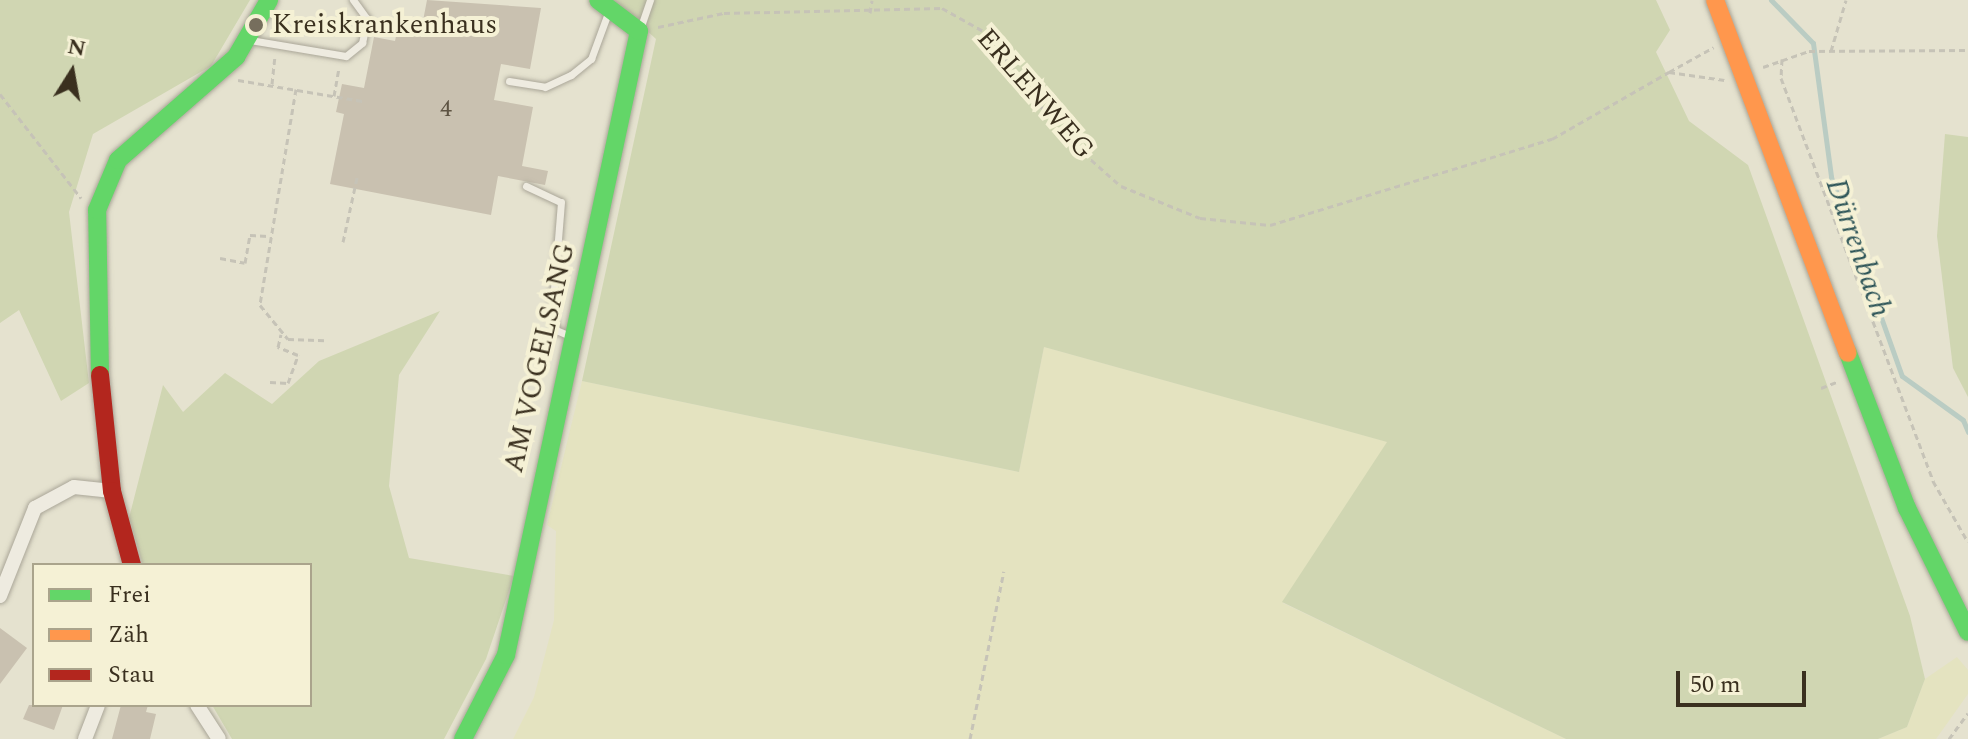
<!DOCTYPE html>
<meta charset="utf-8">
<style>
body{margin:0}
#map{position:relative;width:1968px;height:739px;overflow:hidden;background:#e5e2cf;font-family:Spectral,serif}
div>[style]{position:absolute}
.farmland>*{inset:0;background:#e4e3c0}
.green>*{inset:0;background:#d0d6b2}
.stream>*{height:5px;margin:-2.5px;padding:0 2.5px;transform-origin:2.5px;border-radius:2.5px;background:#baccc3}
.building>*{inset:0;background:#c9c1b0}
.path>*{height:3px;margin-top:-1.5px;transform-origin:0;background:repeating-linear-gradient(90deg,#c6c3b7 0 6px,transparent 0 10px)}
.roads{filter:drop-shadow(0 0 2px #aaa698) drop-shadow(0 0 2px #aaa698)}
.lane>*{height:7px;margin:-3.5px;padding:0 3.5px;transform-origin:3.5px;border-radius:3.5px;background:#eeebe0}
.street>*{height:14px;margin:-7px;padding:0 7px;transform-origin:7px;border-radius:7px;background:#eeebe0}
.fast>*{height:18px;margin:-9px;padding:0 9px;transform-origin:9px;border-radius:9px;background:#63d668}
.slow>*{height:18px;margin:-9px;padding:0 9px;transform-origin:9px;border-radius:9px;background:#ff974d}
.jam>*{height:18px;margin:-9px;padding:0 9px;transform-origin:9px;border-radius:9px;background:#b3261e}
.dots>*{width:22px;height:22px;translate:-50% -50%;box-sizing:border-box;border:4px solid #f5f1d5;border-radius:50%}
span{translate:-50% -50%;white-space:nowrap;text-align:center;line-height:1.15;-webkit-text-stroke:8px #f5f1d5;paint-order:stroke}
.number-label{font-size:24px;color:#5e5443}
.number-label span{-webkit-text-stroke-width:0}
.poi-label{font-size:28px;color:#3a301f}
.left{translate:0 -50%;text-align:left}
.street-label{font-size:28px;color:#3a301f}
.water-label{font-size:30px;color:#2f5659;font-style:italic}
.legend{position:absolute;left:32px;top:563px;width:280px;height:144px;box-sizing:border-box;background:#f5f1d5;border:2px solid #aaa48c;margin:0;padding:10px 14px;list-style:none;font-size:24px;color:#3a301f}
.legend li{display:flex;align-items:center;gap:16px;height:40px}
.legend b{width:40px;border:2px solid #aaa48c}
.north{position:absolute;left:32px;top:32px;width:80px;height:80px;-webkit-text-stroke:6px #f5f1d5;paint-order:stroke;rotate:11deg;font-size:22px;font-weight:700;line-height:32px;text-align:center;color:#3a301f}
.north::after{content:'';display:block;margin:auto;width:28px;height:36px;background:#3a301f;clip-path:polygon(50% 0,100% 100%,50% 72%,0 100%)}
.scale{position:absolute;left:1676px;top:671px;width:130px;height:36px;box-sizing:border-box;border:4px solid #3a301f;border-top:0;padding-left:10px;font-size:24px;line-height:28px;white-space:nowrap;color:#3a301f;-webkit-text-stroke:6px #f5f1d5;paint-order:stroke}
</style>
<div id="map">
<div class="farmland">
<i style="clip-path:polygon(1044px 347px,1388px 442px,1283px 603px,1566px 739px,513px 739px,534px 697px,554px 620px,556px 531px,547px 525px,582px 381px,1019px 472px)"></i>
<i style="clip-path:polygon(1957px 657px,1968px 670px,1968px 694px,1936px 739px,1878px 739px,1907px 727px,1925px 679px)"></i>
</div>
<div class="green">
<i style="clip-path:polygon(0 0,250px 0,211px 66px,93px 134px,69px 212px,89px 383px,61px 401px,19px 310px,0 323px)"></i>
<i style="clip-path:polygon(613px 0,1656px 0,1670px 30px,1656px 52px,1689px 121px,1748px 165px,1910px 616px,1925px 679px,1907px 727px,1878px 739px,1566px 739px,1282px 602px,1387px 442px,1044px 347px,1019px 472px,582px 381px,656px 39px)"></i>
<i style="clip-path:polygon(1945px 134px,1968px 137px,1968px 397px,1953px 368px,1937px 236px)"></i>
<i style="clip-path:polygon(440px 311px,399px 375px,389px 486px,409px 558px,514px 576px,486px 659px,444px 739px,232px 739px,212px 705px,310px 705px,310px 565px,143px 565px,129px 518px,163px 385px,183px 412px,225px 373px,272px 404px,319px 361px)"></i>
</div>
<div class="stream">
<i style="left:1771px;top:0;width:60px;rotate:45.7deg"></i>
<i style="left:1813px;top:43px;width:135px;rotate:82.3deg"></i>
<i style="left:1831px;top:177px;width:211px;rotate:70.4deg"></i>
<i style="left:1902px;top:376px;width:75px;rotate:35.8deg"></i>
<i style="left:1963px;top:420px;width:13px;rotate:67deg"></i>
</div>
<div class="building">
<i style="clip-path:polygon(427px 0,541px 8px,530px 69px,501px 64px,494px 100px,533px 107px,522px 166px,548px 171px,545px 185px,498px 176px,491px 215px,330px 184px,344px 114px,336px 112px,342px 84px,364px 88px,374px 37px,395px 41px,399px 22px,422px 26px)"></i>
<i style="clip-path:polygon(0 628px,27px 648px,0 684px)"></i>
<i style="clip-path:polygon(29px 705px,63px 705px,54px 730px,23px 719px)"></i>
<i style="clip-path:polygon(121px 705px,148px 705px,146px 712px,156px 714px,150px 739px,112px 739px)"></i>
</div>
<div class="path">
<i style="left:870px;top:13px;width:13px;rotate:-81deg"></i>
<i style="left:658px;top:27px;width:67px;rotate:-12deg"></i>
<i style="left:724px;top:13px;width:218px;rotate:-1.3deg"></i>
<i style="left:942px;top:8px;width:49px;rotate:29.2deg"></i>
<i style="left:985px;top:32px;width:126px;rotate:53deg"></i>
<i style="left:1061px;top:133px;width:80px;rotate:41.5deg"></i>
<i style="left:1121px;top:186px;width:85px;rotate:22.1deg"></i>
<i style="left:1200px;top:218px;width:70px;rotate:5.7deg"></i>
<i style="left:1270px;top:225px;width:295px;rotate:-17deg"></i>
<i style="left:1552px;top:139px;width:135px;rotate:-29.8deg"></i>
<i style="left:1669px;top:72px;width:56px;rotate:8.3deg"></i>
<i style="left:1831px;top:51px;width:53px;rotate:-73.6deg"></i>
<i style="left:1782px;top:59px;width:19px;rotate:93deg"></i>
<i style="left:1781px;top:78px;width:431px;rotate:69.3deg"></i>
<i style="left:1933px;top:481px;width:70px;rotate:60.2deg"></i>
<i style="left:1763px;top:67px;width:49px;rotate:-19.2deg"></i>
<i style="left:1809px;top:51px;width:159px;rotate:-0.4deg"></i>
<i style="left:1669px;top:72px;width:51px;rotate:-29.1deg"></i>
<i style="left:238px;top:80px;width:126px;rotate:9.6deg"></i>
<i style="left:272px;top:84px;width:28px;rotate:-84deg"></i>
<i style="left:296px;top:89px;width:219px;rotate:99.5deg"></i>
<i style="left:260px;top:305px;width:44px;rotate:50.5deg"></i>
<i style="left:288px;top:339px;width:37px;rotate:2deg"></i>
<i style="left:0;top:94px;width:132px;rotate:52.1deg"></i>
<i style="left:334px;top:96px;width:28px;rotate:-80deg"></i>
<i style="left:343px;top:242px;width:66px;rotate:-77.7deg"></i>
<i style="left:220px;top:258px;width:25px;rotate:11deg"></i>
<i style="left:245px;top:263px;width:28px;rotate:-80deg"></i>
<i style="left:250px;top:235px;width:18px;rotate:3deg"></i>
<i style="left:270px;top:382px;width:18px;rotate:3deg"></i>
<i style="left:288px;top:383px;width:30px;rotate:-70deg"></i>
<i style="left:298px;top:355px;width:22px;rotate:-158deg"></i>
<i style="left:278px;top:347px;width:13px;rotate:-77deg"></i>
<i style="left:1821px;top:388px;width:19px;rotate:-21deg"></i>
<i style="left:970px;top:739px;width:171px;rotate:-78.6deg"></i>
<i style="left:1949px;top:739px;width:32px;rotate:-54deg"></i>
</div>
<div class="roads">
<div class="lane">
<i style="left:640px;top:29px;width:31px;rotate:-71deg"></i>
<i style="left:250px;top:40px;width:97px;rotate:9.5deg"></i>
<i style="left:346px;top:56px;width:21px;rotate:-39deg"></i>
<i style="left:362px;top:43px;width:25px;rotate:-78deg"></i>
<i style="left:367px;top:19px;width:24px;rotate:-126deg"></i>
<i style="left:509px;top:81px;width:36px;rotate:9deg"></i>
<i style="left:545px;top:87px;width:29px;rotate:-25deg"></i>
<i style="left:571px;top:75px;width:26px;rotate:-39deg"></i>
<i style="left:591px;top:59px;width:52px;rotate:-69.8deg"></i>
<i style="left:526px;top:186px;width:38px;rotate:25deg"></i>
<i style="left:561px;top:202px;width:111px;rotate:94.6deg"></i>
<i style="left:552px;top:313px;width:17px;rotate:77deg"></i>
<i style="left:556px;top:330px;width:15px;rotate:23deg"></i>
</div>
<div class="street">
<i style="left:0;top:596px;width:95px;rotate:-68.3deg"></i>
<i style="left:35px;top:508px;width:44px;rotate:-28.3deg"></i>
<i style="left:74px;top:487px;width:38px;rotate:6deg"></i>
<i style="left:197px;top:705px;width:40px;rotate:57.1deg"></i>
<i style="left:85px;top:739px;width:36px;rotate:-69deg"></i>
</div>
<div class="fast">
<i style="left:1848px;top:353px;width:166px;rotate:69.2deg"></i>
<i style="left:1907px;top:508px;width:138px;rotate:63.8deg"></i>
<i style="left:100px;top:375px;width:165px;rotate:-91deg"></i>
<i style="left:97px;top:210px;width:54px;rotate:-67.2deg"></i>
<i style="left:118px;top:160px;width:157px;rotate:-41.1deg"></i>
<i style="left:236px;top:57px;width:66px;rotate:-59.9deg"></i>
<i style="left:463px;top:739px;width:94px;rotate:-62.9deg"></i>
<i style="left:506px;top:655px;width:638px;rotate:-77.97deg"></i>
<i style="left:639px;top:31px;width:51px;rotate:-142.9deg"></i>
</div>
<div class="slow">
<i style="left:1715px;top:0;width:377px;rotate:69.4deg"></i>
</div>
<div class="jam">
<i style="left:100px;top:375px;width:117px;rotate:84.1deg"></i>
<i style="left:112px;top:491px;width:77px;rotate:74.9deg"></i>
</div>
</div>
<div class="dots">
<i style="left:256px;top:25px;background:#766e5d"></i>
</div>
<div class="number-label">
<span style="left:446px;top:110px">4</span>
</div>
<div class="poi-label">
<span class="left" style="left:272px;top:25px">Kreiskrankenhaus</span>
</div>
<div class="street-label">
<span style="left:1035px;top:94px;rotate:49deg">ERLENWEG</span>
<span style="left:540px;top:358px;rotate:-77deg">AM VOGELSANG</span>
</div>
<div class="water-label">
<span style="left:1858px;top:248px;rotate:71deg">Dürrenbach</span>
</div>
<ul class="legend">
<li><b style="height:10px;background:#63d668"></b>Frei</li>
<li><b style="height:10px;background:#ff974d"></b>Zäh</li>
<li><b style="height:10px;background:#b3261e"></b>Stau</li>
</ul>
<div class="north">N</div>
<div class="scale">50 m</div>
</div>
